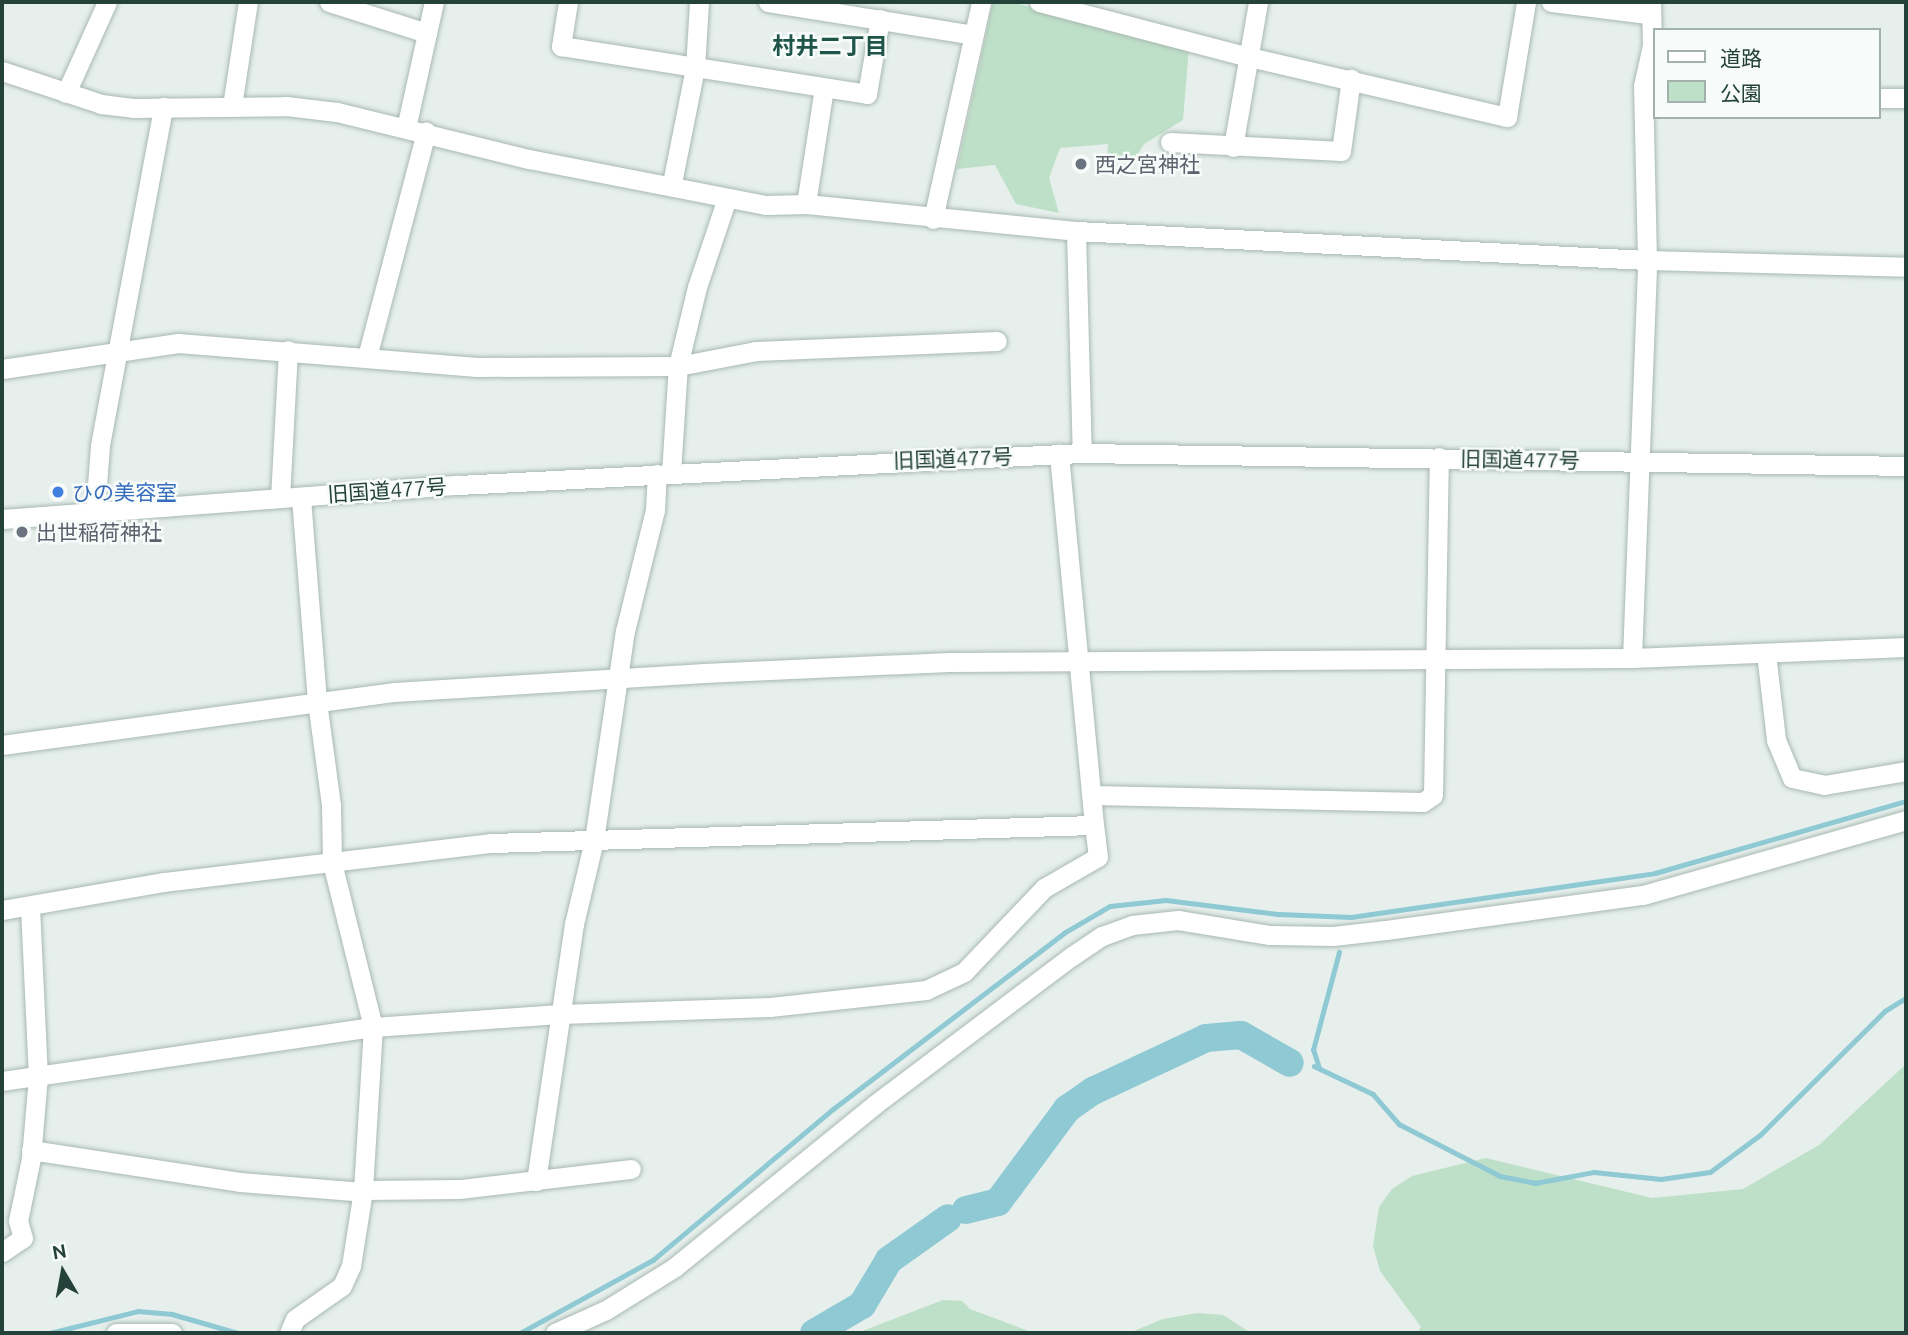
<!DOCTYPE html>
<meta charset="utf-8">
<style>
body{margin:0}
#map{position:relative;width:1908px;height:1335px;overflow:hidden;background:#e6efeb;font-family:Ubuntu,"Noto Sans JP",sans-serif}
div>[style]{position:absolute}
.green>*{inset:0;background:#bfe0c8}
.stream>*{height:4.5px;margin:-2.25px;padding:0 2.25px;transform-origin:2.25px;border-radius:2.25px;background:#8ec9d4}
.river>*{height:28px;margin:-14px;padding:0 14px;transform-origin:14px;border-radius:14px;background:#8ec9d4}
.roads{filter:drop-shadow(0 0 2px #a8b8b2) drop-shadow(0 0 2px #a8b8b2)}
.minor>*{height:19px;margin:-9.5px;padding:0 9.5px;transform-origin:9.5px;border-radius:9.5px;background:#fff}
.dots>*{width:19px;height:19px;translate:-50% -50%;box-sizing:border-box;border:4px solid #f7fbf9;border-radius:50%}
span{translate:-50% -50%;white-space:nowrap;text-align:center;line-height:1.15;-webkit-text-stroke:5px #f7fbf9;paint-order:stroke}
.worship-label{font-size:21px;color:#5b616d}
.left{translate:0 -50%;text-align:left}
.street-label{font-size:21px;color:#24423a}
.shop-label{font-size:21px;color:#366cbe}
.neighbourhood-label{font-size:23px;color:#1f5548;font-weight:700}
.frame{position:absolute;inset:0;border:4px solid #24423a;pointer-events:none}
.legend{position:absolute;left:1653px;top:28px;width:228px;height:91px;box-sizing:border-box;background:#f7fbf9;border:2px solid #a3b1ad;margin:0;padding:9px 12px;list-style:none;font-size:21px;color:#24423a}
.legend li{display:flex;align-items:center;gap:14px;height:35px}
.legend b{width:35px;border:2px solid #a3b1ad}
.north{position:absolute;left:28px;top:1237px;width:70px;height:70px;-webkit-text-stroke:5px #f7fbf9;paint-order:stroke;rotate:350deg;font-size:19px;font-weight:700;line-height:28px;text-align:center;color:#24423a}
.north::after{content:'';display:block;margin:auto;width:24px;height:32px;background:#24423a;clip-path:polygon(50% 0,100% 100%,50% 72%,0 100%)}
</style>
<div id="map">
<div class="green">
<i style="clip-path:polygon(993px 2px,1011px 2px,1189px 47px,1183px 120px,1144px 144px,1136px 157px,1107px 163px,1108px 144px,1060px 148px,1049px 178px,1059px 213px,1016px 204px,995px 165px,957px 169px)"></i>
<i style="clip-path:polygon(1906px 1064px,1906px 1333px,1417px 1333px,1421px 1327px,1380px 1271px,1373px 1246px,1379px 1207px,1392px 1189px,1412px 1176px,1486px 1158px,1652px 1198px,1743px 1189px,1819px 1145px)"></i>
<i style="clip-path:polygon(943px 1300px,962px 1301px,970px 1309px,1034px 1333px,857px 1333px)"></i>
<i style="clip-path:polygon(1197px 1313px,1223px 1315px,1251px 1333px,1129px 1333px,1163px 1319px)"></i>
</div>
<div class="stream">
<i style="left:1314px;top:1066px;width:65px;rotate:25.4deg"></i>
<i style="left:1373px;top:1094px;width:40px;rotate:49deg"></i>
<i style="left:1399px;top:1124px;width:114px;rotate:27.2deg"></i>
<i style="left:1500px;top:1176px;width:36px;rotate:11deg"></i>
<i style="left:1535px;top:1183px;width:60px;rotate:-10.6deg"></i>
<i style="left:1594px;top:1172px;width:67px;rotate:6deg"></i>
<i style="left:1661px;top:1179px;width:49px;rotate:-8.1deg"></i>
<i style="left:1710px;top:1172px;width:62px;rotate:-36.5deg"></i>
<i style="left:1760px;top:1135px;width:176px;rotate:-44.8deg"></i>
<i style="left:1885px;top:1011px;width:25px;rotate:-32deg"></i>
<i style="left:1319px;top:1068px;width:19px;rotate:-108deg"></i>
<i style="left:1313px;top:1050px;width:101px;rotate:-75.1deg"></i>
<i style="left:50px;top:1333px;width:91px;rotate:-14deg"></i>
<i style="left:138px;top:1311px;width:34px;rotate:5deg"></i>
<i style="left:172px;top:1314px;width:69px;rotate:16.1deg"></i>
<i style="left:520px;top:1333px;width:152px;rotate:-28.8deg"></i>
<i style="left:653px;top:1260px;width:235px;rotate:-40deg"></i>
<i style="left:833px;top:1109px;width:290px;rotate:-37.3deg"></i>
<i style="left:1064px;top:933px;width:53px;rotate:-30.4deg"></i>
<i style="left:1110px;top:906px;width:56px;rotate:-6.1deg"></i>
<i style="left:1166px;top:900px;width:114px;rotate:7.1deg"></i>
<i style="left:1279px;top:914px;width:72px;rotate:2.4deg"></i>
<i style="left:1351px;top:917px;width:307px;rotate:-8.2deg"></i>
<i style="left:1655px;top:873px;width:261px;rotate:-16deg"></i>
</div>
<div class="river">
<i style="left:966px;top:1210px;width:33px;rotate:-14deg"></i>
<i style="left:998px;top:1202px;width:116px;rotate:-53.4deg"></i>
<i style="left:1067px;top:1109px;width:32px;rotate:-35deg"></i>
<i style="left:1093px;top:1091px;width:125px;rotate:-25.1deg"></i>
<i style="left:1206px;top:1038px;width:35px;rotate:-5deg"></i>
<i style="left:1241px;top:1035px;width:56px;rotate:29.7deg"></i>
<i style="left:814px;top:1333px;width:56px;rotate:-30.3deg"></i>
<i style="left:862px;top:1305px;width:52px;rotate:-59deg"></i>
<i style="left:889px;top:1260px;width:72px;rotate:-35.4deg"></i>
</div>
<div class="roads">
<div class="minor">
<i style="left:329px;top:2px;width:103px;rotate:17.6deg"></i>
<i style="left:568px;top:2px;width:45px;rotate:99deg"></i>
<i style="left:561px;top:46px;width:310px;rotate:8.9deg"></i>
<i style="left:867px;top:94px;width:76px;rotate:-80.2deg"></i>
<i style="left:768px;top:2px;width:208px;rotate:9.1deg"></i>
<i style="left:1039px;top:2px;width:217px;rotate:14.7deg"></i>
<i style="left:1249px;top:57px;width:265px;rotate:13.1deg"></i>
<i style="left:1507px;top:117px;width:117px;rotate:-80.6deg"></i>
<i style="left:1551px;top:2px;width:98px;rotate:7.1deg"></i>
<i style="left:2px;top:71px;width:104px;rotate:18.4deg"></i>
<i style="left:101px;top:104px;width:32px;rotate:7deg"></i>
<i style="left:133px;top:108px;width:153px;rotate:-0.7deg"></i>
<i style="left:286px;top:106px;width:51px;rotate:6.7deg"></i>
<i style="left:337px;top:112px;width:198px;rotate:13.8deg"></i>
<i style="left:529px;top:159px;width:241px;rotate:11deg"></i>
<i style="left:766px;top:205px;width:40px;rotate:-1.4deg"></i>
<i style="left:806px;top:204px;width:271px;rotate:5.7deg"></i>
<i style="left:1076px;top:231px;width:572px;rotate:2.91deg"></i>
<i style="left:1647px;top:260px;width:259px;rotate:1.5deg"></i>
<i style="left:66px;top:93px;width:100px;rotate:-65.7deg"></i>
<i style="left:1878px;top:98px;width:28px"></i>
<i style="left:232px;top:106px;width:105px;rotate:-81.3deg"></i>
<i style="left:406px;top:128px;width:129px;rotate:-77.5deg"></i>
<i style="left:1170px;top:142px;width:171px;rotate:3deg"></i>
<i style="left:1341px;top:151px;width:73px;rotate:-82.1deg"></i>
<i style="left:1233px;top:147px;width:147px;rotate:-80.2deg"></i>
<i style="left:672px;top:183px;width:117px;rotate:-78.7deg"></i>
<i style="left:695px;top:68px;width:66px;rotate:-86.5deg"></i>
<i style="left:806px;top:204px;width:117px;rotate:-81.2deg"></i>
<i style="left:933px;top:219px;width:222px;rotate:-77.5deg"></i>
<i style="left:1076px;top:231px;width:222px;rotate:88.5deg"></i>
<i style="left:367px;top:357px;width:233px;rotate:-75.3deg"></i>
<i style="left:2px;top:369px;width:178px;rotate:-8.4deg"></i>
<i style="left:178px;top:343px;width:300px;rotate:4.6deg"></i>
<i style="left:477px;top:367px;width:201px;rotate:-0.3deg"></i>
<i style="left:678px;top:366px;width:79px;rotate:-10.9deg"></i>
<i style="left:756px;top:351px;width:241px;rotate:-2.4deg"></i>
<i style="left:671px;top:473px;width:107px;rotate:-86.3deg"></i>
<i style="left:678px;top:366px;width:81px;rotate:-76.5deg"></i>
<i style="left:697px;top:287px;width:94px;rotate:-71.4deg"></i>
<i style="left:280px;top:498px;width:148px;rotate:-86.9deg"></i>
<i style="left:95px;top:512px;width:67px;rotate:-85.7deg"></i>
<i style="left:100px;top:445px;width:344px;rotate:-79.4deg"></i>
<i style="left:2px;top:519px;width:457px;rotate:-4.3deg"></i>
<i style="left:458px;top:485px;width:625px;rotate:-2.94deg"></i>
<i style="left:1082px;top:453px;width:824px;rotate:0.9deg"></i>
<i style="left:1766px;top:653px;width:88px;rotate:83.4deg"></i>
<i style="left:1776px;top:740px;width:41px;rotate:67.2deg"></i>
<i style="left:1792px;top:778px;width:33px;rotate:12deg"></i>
<i style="left:1824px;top:785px;width:83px;rotate:-9.7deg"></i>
<i style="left:1632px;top:658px;width:398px;rotate:-87.8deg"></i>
<i style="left:1647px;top:260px;width:174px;rotate:-91.3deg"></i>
<i style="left:1643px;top:86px;width:42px;rotate:-77.6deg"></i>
<i style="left:1652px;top:45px;width:43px;rotate:-91.3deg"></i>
<i style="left:2px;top:745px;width:396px;rotate:-7.7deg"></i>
<i style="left:394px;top:692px;width:311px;rotate:-3.5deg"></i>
<i style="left:704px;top:673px;width:245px;rotate:-2.6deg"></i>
<i style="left:949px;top:662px;width:683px;rotate:-0.34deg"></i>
<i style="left:1632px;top:658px;width:274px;rotate:-2.3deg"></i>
<i style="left:1092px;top:795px;width:331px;rotate:1.2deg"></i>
<i style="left:1423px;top:802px;width:12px;rotate:-35deg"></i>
<i style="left:1433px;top:795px;width:338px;rotate:-89deg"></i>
<i style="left:2px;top:910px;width:164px;rotate:-9.8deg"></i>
<i style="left:164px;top:882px;width:329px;rotate:-6.8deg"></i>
<i style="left:491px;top:843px;width:603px;rotate:-1.71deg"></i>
<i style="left:1094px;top:825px;width:373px;rotate:-95.4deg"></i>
<i style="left:2px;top:1081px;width:375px;rotate:-8.3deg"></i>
<i style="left:373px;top:1027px;width:187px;rotate:-4deg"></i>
<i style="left:560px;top:1014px;width:210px;rotate:-1.9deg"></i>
<i style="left:770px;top:1007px;width:157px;rotate:-6.2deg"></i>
<i style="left:926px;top:990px;width:42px;rotate:-25.3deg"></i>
<i style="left:964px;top:972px;width:116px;rotate:-46.4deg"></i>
<i style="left:1044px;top:888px;width:62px;rotate:-29.9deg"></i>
<i style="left:1098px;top:857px;width:32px;rotate:-97deg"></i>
<i style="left:31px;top:1150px;width:211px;rotate:8.7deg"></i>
<i style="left:240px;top:1182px;width:123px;rotate:4.6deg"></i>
<i style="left:536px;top:1181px;width:260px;rotate:-81.6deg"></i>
<i style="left:574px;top:924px;width:86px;rotate:-76.6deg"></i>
<i style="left:594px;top:840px;width:211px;rotate:-81.6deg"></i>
<i style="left:625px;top:631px;width:125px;rotate:-76.1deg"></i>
<i style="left:655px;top:510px;width:36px;rotate:-87deg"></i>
<i style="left:363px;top:1190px;width:97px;rotate:-0.6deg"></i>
<i style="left:460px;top:1189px;width:172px;rotate:-6.7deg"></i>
<i style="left:2px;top:1252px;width:25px;rotate:-34deg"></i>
<i style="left:23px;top:1238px;width:18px;rotate:-106deg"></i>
<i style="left:18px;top:1221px;width:64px;rotate:-78.3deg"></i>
<i style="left:31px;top:1158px;width:81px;rotate:-85.1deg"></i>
<i style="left:38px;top:1077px;width:171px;rotate:-92.7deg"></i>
<i style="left:116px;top:1333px;width:56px"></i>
<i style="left:289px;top:1333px;width:15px;rotate:-67deg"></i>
<i style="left:295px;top:1319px;width:57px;rotate:-35.1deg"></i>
<i style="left:342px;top:1286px;width:22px;rotate:-66deg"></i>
<i style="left:351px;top:1266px;width:77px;rotate:-81deg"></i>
<i style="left:363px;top:1190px;width:163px;rotate:-86.5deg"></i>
<i style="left:373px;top:1027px;width:170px;rotate:-104deg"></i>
<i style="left:332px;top:862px;width:57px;rotate:-91deg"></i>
<i style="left:331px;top:805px;width:105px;rotate:-97.7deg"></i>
<i style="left:317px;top:701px;width:205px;rotate:-94.5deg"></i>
<i style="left:555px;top:1333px;width:56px;rotate:-24.3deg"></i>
<i style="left:606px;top:1310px;width:81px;rotate:-31.9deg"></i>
<i style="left:675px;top:1267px;width:257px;rotate:-39.1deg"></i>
<i style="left:874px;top:1105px;width:248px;rotate:-37deg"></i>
<i style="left:1072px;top:956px;width:36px;rotate:-34deg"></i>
<i style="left:1102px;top:936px;width:32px;rotate:-20deg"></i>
<i style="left:1132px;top:925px;width:46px;rotate:-6.2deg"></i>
<i style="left:1178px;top:920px;width:93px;rotate:9.3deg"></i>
<i style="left:1270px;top:935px;width:63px;rotate:0.9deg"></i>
<i style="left:1333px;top:936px;width:53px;rotate:-6.5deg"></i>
<i style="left:1386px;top:930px;width:259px;rotate:-7.8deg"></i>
<i style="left:1643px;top:895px;width:273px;rotate:-15.9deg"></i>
</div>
</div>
<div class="dots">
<i style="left:1081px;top:164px;background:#6b7280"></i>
<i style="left:58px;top:492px;background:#3f7fe0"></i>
<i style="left:22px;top:532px;background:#6b7280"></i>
</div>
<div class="worship-label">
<span class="left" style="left:1095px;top:164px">西之宮神社</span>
<span class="left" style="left:36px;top:532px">出世稲荷神社</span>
</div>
<div class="street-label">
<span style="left:953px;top:458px;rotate:-2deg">旧国道477号</span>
<span style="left:1520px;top:459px;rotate:1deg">旧国道477号</span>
<span style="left:387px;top:490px;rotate:-4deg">旧国道477号</span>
</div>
<div class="shop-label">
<span class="left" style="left:72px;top:492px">ひの美容室</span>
</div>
<div class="neighbourhood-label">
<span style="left:830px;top:46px">村井二丁目</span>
</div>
<div class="frame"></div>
<ul class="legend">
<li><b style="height:9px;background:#fff"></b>道路</li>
<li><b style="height:19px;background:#bfe0c8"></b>公園</li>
</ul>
<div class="north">N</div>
</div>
